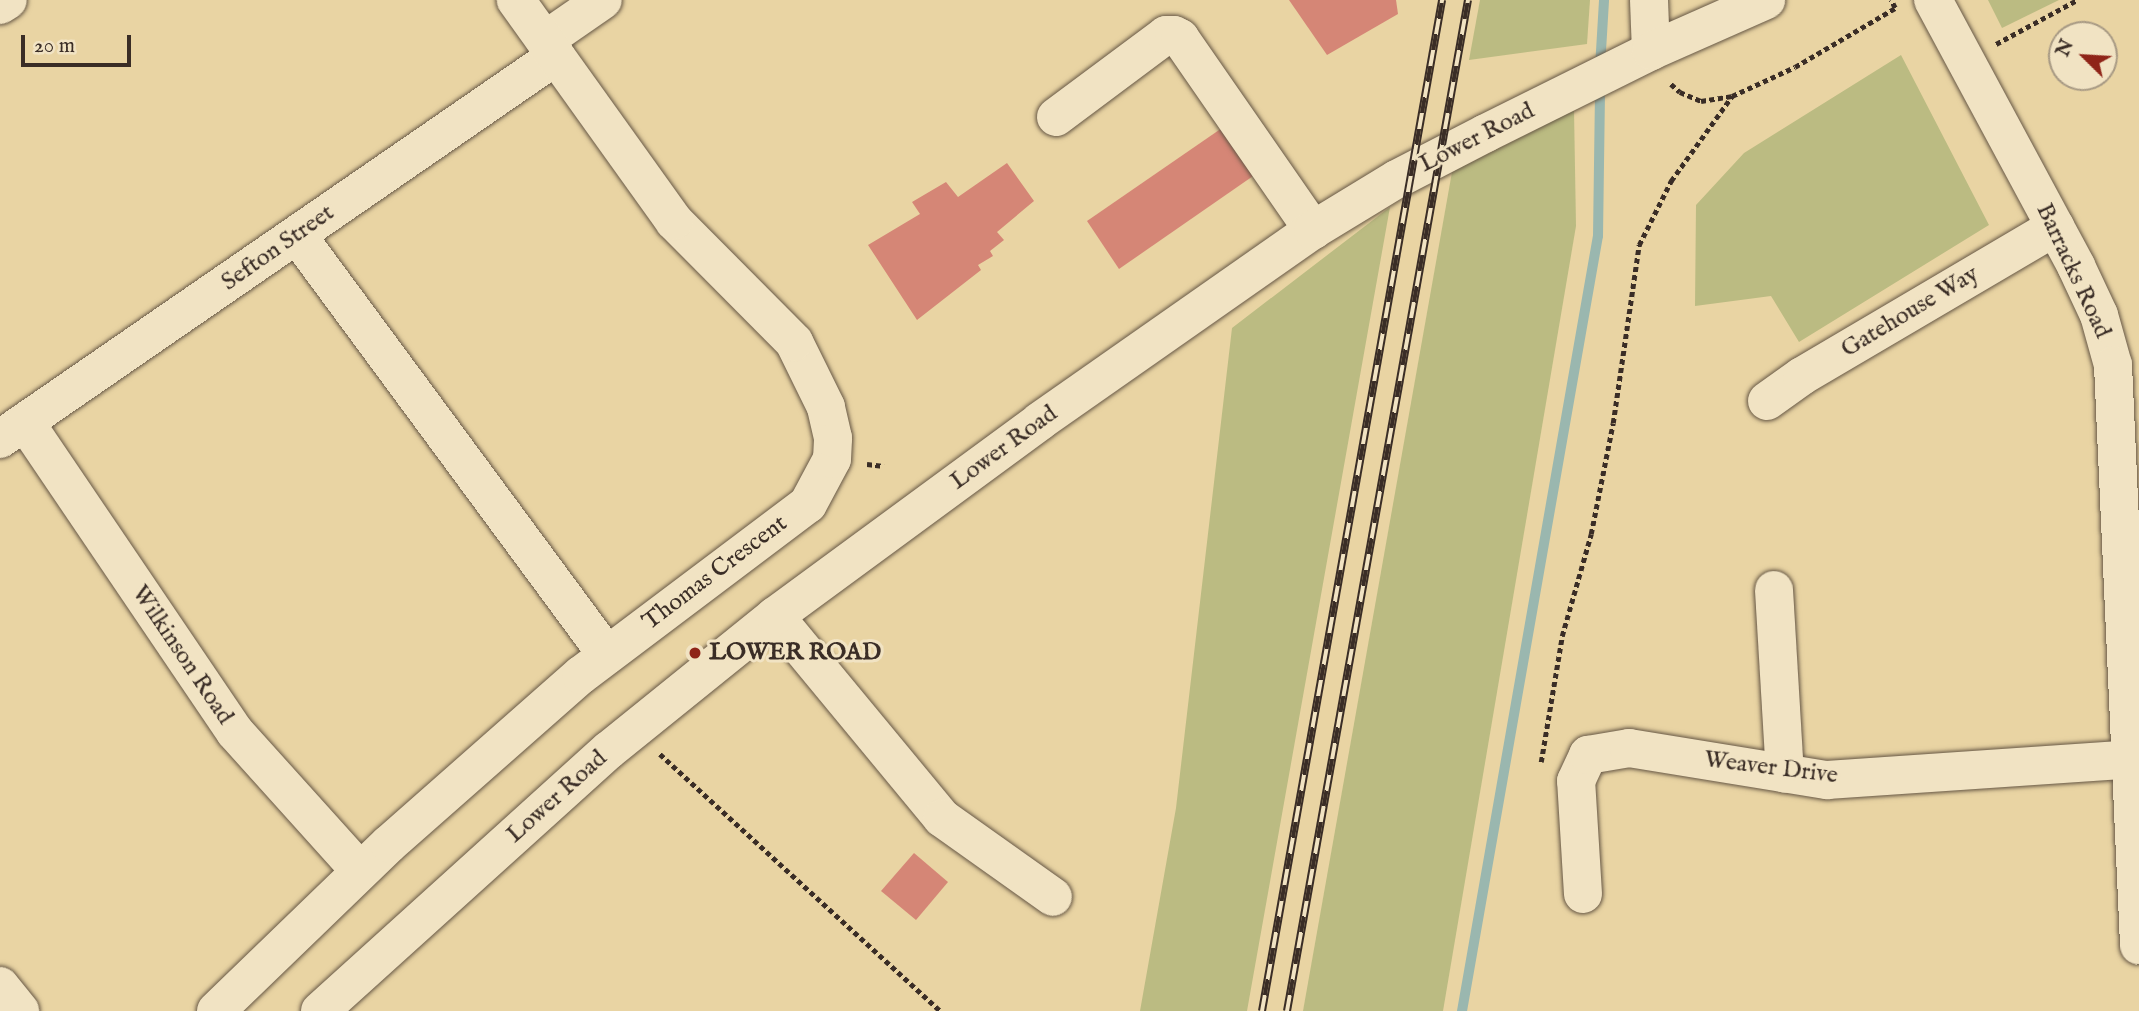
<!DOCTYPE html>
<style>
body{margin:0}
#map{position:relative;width:2139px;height:1011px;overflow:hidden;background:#e9d4a3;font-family:"IM FELL English",serif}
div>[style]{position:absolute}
.green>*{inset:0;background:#bbbb82}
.stream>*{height:10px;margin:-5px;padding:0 5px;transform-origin:5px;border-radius:5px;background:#9ab7af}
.building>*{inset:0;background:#d58676}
.path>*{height:4.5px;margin-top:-2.25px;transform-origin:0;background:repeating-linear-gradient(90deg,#3a2d26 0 5px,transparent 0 8.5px)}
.roads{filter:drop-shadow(0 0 2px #665745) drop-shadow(0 0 2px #665745)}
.minor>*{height:38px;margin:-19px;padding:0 19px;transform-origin:19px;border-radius:19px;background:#f1e3c3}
.rail>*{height:8px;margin-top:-4px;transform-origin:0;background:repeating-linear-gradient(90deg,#f1e3c3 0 16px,#3a2d26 0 32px);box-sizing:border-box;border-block:2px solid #3a2d26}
.dots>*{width:19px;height:19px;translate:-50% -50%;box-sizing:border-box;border:4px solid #f1e3c3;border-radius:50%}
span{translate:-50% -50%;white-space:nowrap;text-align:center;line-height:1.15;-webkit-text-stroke:6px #f1e3c3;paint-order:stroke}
.street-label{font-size:24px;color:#3a2d26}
.poi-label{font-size:24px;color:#3a2d26;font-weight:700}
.left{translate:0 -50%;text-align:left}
.north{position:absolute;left:2048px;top:21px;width:70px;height:70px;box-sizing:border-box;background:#f1e3c3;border:2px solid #a89a84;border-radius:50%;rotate:294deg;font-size:19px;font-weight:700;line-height:28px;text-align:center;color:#3a2d26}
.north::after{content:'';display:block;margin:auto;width:24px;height:32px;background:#8f2418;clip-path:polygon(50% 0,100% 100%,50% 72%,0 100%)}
.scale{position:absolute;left:21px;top:35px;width:110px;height:32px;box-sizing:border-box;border:4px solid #3a2d26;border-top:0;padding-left:9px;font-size:21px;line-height:24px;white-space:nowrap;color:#3a2d26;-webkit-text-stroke:5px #f1e3c3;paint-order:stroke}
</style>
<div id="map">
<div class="green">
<i style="clip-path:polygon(1480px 0,1590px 0,1587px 44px,1469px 60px)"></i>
<i style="clip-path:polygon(1988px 0,2059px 0,2002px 28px)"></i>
<i style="clip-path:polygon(1901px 55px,1989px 225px,1799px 342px,1771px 296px,1695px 306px,1696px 205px,1744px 153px)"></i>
<i style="clip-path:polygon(1574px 110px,1576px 226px,1443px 1011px,1303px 1011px,1452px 172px)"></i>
<i style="clip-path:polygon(1390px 207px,1247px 1011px,1140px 1011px,1176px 808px,1232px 328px)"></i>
</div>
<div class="stream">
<i style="left:1600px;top:68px;width:68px;rotate:-86.6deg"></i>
<i style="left:1462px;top:1011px;width:787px;rotate:-80.05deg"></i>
<i style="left:1598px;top:236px;width:152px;rotate:-89.2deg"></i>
</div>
<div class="building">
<i style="clip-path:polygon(1289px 0,1396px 0,1398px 14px,1327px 55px)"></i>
<i style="clip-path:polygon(1222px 128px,1256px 174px,1119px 269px,1087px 221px)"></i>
<i style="clip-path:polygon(1007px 163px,1034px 201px,997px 232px,1004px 240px,990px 251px,993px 256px,978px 265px,981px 270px,917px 320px,868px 245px,920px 214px,912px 202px,946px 182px,958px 197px)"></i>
<i style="clip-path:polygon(914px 853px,948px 882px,916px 920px,881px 891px)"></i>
</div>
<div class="path">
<i style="left:1996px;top:44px;width:92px;rotate:-28.5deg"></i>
<i style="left:1671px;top:84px;width:12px;rotate:42deg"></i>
<i style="left:1680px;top:92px;width:23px;rotate:23deg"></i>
<i style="left:1701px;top:101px;width:31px;rotate:-9deg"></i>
<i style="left:1732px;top:96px;width:69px;rotate:-24.7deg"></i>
<i style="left:1795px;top:67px;width:116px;rotate:-30.5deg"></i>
<i style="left:1895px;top:8px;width:9px;rotate:-117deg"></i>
<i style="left:867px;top:464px;width:17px;rotate:7deg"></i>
<i style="left:660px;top:754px;width:380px;rotate:42.5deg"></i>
<i style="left:1541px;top:762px;width:128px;rotate:-80.5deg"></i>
<i style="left:1562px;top:636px;width:106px;rotate:-74.1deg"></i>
<i style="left:1591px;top:534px;width:113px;rotate:-78.8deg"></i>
<i style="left:1613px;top:423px;width:180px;rotate:-81.7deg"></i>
<i style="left:1639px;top:245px;width:72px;rotate:-63.4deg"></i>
<i style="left:1671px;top:181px;width:105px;rotate:-54.3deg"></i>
</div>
<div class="roads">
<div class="minor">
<i style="left:1649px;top:0;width:51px;rotate:87.8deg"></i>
<i style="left:1933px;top:0;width:302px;rotate:61.7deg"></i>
<i style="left:2076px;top:266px;width:54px;rotate:64.9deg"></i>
<i style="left:2099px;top:315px;width:52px;rotate:74.4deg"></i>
<i style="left:2113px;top:365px;width:581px;rotate:87.43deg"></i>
<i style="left:0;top:5px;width:9px;rotate:-32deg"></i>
<i style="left:545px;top:40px;width:70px;rotate:-34.6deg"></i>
<i style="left:1056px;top:117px;width:137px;rotate:-36.7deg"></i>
<i style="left:1166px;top:35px;width:8px"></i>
<i style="left:1174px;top:35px;width:7px;rotate:27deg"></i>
<i style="left:1180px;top:38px;width:234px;rotate:55.3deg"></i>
<i style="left:297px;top:235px;width:522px;rotate:53.57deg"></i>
<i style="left:1767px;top:401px;width:43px;rotate:-35.5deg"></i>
<i style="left:1802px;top:376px;width:294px;rotate:-30.5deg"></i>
<i style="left:25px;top:422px;width:374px;rotate:55.9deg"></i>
<i style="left:235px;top:732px;width:187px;rotate:48deg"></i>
<i style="left:0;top:439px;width:675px;rotate:-34.56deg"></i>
<i style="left:1774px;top:590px;width:184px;rotate:86.6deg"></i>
<i style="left:775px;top:616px;width:262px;rotate:50.4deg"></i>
<i style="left:942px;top:818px;width:136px;rotate:35.4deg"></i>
<i style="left:1583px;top:894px;width:113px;rotate:-93.5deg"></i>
<i style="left:1576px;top:781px;width:29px;rotate:-65deg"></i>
<i style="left:1588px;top:755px;width:42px;rotate:-9.7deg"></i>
<i style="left:1629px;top:748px;width:201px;rotate:9.2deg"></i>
<i style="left:1827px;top:780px;width:313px;rotate:-3.9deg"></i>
<i style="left:0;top:986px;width:32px;rotate:51deg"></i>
<i style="left:216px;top:1011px;width:240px;rotate:-44deg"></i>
<i style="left:389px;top:844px;width:256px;rotate:-41.4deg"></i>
<i style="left:581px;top:675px;width:284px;rotate:-37deg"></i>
<i style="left:808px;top:504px;width:51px;rotate:-61.9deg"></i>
<i style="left:832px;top:459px;width:21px;rotate:-87deg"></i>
<i style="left:833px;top:438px;width:32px;rotate:-103deg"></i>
<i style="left:826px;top:407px;width:72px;rotate:-116.2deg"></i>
<i style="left:794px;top:342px;width:170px;rotate:-134.8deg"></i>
<i style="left:674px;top:221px;width:272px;rotate:-125.6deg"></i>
<i style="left:320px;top:1011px;width:389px;rotate:-42.1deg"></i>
<i style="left:609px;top:750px;width:213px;rotate:-38.9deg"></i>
<i style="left:775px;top:616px;width:329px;rotate:-36.3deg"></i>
<i style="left:1040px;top:421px;width:333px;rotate:-35deg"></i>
<i style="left:1313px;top:230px;width:98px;rotate:-31.3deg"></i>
<i style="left:1397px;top:179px;width:100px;rotate:-27.3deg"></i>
<i style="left:1486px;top:133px;width:184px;rotate:-26.4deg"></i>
<i style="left:1651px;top:51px;width:126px;rotate:-23.9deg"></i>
</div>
</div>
<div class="rail">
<i style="left:1262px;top:1011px;width:1027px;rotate:-79.9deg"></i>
<i style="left:1287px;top:1011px;width:1027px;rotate:-79.85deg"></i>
</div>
<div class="dots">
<i style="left:695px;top:653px;background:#8f2418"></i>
</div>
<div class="street-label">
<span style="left:1477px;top:138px;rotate:-27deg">Lower Road</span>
<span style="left:278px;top:248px;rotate:-35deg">Sefton Street</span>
<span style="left:2073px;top:271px;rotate:65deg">Barracks Road</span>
<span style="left:1910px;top:312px;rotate:-31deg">Gatehouse Way</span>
<span style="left:1004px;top:448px;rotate:-36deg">Lower Road</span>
<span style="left:715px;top:573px;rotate:-37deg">Thomas Crescent</span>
<span style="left:182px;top:655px;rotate:56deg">Wilkinson Road</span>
<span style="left:1771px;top:768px;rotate:7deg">Weaver Drive</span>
<span style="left:557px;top:797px;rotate:-42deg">Lower Road</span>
</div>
<div class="poi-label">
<span class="left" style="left:709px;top:653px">LOWER ROAD</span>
</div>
<div class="north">N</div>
<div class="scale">20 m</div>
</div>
